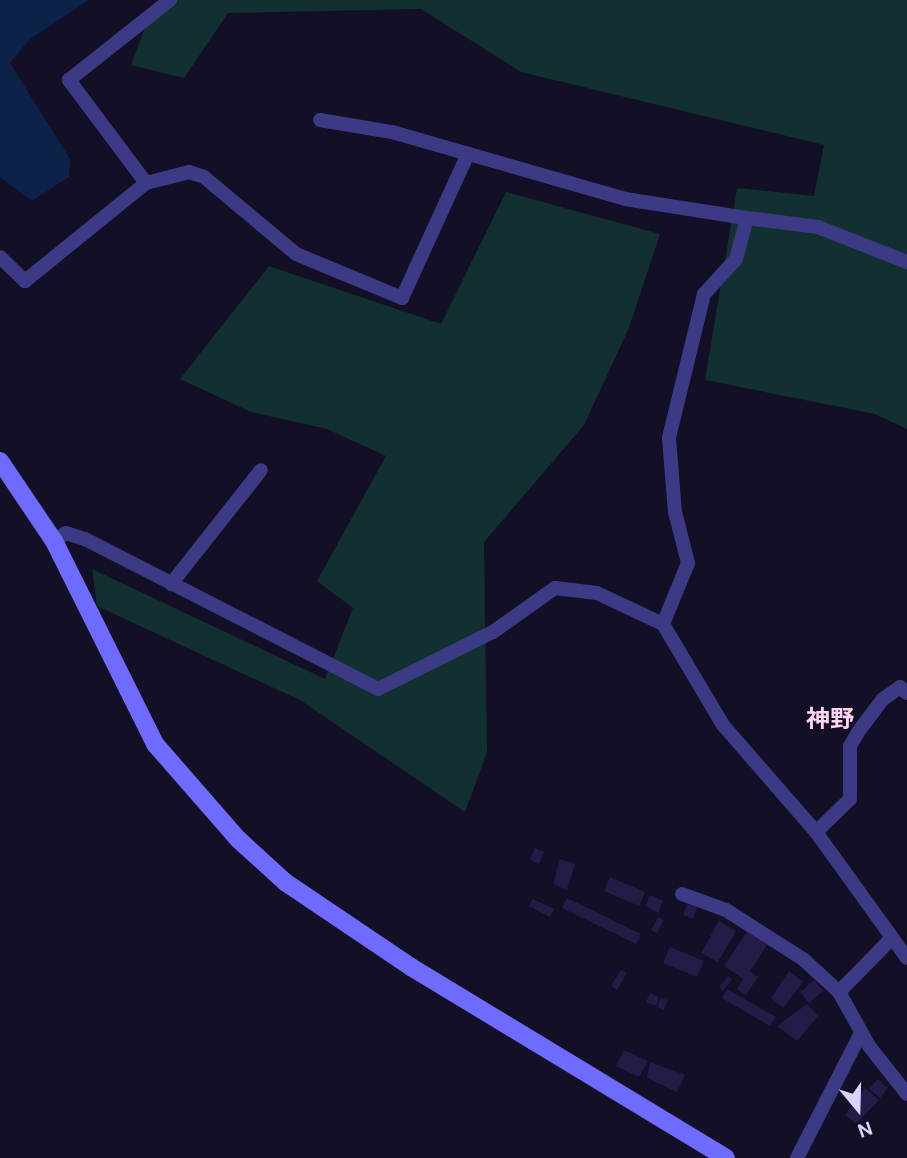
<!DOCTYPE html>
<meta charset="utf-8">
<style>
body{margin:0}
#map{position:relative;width:907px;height:1158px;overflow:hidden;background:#130f26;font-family:"DM Sans","Noto Sans JP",sans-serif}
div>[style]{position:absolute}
.green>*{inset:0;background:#12302f}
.water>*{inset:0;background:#0c2248}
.building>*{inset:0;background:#241b47}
.street>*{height:14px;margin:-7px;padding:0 7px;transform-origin:7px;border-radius:7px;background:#3d3a85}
.secondary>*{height:18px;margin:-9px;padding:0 9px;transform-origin:9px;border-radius:9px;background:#6f6bff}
span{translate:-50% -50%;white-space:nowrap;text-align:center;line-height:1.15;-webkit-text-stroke:5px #130f26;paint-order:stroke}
.quarter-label{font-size:24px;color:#ffd6f0;font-weight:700}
.north{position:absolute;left:823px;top:1074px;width:70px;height:70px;-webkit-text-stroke:5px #130f26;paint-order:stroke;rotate:161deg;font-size:19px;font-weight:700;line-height:28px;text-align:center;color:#d9d4ff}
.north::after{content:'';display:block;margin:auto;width:24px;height:32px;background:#d9d4ff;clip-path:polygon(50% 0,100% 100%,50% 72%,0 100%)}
</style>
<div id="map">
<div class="green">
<i style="clip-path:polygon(169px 0,907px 0,907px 429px,875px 414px,705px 380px,737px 188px,814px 196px,824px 145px,521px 72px,421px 9px,228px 13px,184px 78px,131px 65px,150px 14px)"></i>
<i style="clip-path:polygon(506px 192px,660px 234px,629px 328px,584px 425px,484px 542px,487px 752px,465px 812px,300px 700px,97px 606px,92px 569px,325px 679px,353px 608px,317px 581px,386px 456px,327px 429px,251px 412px,180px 379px,269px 266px,441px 324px)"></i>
</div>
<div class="water">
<i style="clip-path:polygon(0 0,89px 0,29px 40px,10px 63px,70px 159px,69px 177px,32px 201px,0 177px)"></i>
</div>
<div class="building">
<i style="clip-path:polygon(535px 848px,544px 852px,539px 864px,530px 860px)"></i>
<i style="clip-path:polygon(560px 859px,575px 864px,567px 890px,553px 884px)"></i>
<i style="clip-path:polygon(610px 877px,645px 892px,639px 906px,604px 891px)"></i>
<i style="clip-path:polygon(650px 895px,663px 901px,658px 913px,645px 906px)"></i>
<i style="clip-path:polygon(567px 898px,641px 934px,636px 944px,562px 908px)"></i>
<i style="clip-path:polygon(533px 899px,554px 909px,550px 917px,529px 906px)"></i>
<i style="clip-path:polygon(687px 904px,697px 907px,693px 919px,683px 915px)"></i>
<i style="clip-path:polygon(658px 917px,664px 920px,657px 933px,651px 930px)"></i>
<i style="clip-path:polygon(719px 921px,736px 931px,718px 962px,701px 953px)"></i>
<i style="clip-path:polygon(747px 932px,767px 945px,750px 971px,758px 977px,746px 995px,737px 989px,743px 979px,724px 966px)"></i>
<i style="clip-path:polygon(670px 947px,704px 961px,697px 977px,663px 963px)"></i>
<i style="clip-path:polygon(621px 970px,627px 973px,617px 990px,611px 986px)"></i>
<i style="clip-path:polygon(789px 971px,803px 982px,783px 1008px,771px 998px)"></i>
<i style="clip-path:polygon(728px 976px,732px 979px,723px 991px,719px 987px)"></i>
<i style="clip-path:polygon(814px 980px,823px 991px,809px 1003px,800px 992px)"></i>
<i style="clip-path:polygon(727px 989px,776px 1017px,770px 1026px,722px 998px)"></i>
<i style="clip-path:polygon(650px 993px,659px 997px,656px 1006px,646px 1002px)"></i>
<i style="clip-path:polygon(661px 998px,668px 1000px,664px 1010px,657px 1007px)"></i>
<i style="clip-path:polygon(807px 1004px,818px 1016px,797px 1041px,777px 1026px)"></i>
<i style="clip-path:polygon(624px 1050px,648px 1061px,639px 1077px,616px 1066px)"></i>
<i style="clip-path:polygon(650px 1062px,685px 1075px,677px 1092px,647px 1078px)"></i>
<i style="clip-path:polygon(878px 1079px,888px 1088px,880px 1098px,869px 1089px)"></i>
<i style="clip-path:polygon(865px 1088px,879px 1100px,856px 1124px,845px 1115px)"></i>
</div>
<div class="street">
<i style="left:320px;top:120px;width:73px;rotate:9.5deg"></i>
<i style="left:392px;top:132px;width:242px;rotate:16deg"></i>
<i style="left:625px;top:199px;width:123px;rotate:8.9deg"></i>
<i style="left:747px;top:218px;width:42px;rotate:105deg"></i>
<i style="left:736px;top:259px;width:47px;rotate:132.4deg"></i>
<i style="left:704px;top:294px;width:148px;rotate:103.7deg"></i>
<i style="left:669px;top:438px;width:74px;rotate:85.4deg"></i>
<i style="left:675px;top:512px;width:53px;rotate:75.7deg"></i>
<i style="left:688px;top:563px;width:66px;rotate:112.3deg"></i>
<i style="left:663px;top:624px;width:117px;rotate:59.3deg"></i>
<i style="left:723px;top:725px;width:142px;rotate:49deg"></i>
<i style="left:816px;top:832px;width:155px;rotate:54.2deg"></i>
<i style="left:146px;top:183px;width:44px;rotate:-14.3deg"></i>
<i style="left:189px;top:172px;width:16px;rotate:18deg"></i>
<i style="left:204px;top:177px;width:120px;rotate:39.9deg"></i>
<i style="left:296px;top:254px;width:115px;rotate:22.5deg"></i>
<i style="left:402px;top:298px;width:156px;rotate:-65.4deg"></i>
<i style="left:747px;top:218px;width:72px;rotate:7.2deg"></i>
<i style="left:818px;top:227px;width:96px;rotate:21.5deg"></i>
<i style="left:0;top:257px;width:35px;rotate:44deg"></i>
<i style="left:25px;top:281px;width:156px;rotate:-39deg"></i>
<i style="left:146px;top:183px;width:129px;rotate:-126.8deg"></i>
<i style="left:69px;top:80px;width:129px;rotate:-38.4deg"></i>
<i style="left:54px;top:541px;width:14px;rotate:-34deg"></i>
<i style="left:66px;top:533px;width:20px;rotate:18deg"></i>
<i style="left:85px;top:539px;width:329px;rotate:27.1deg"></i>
<i style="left:378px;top:689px;width:128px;rotate:-26.4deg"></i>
<i style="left:493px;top:632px;width:76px;rotate:-35.4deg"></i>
<i style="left:555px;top:588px;width:42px;rotate:6.8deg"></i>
<i style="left:597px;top:593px;width:73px;rotate:25.2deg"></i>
<i style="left:171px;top:584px;width:145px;rotate:-51.7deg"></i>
<i style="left:816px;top:832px;width:47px;rotate:-44.1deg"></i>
<i style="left:850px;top:799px;width:53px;rotate:-90deg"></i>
<i style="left:850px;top:746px;width:16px;rotate:-60deg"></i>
<i style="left:858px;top:732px;width:41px;rotate:-52.9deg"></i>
<i style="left:883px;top:699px;width:21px;rotate:-35deg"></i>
<i style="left:900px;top:687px;width:9px;rotate:41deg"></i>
<i style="left:682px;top:894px;width:47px;rotate:20deg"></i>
<i style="left:726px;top:910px;width:91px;rotate:32.5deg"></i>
<i style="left:803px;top:959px;width:49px;rotate:42.5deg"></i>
<i style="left:839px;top:992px;width:62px;rotate:60.9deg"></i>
<i style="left:869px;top:1046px;width:61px;rotate:51.6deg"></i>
<i style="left:839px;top:992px;width:71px;rotate:-45.6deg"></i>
<i style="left:797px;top:1158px;width:140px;rotate:-62.9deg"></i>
</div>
<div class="secondary">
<i style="left:0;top:461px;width:97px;rotate:56deg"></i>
<i style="left:54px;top:541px;width:227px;rotate:63.5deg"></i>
<i style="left:155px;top:744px;width:126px;rotate:48.9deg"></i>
<i style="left:238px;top:839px;width:64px;rotate:42.5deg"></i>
<i style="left:285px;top:882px;width:152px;rotate:34deg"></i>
<i style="left:411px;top:967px;width:368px;rotate:31.2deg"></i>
</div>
<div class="quarter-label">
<span style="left:830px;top:719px">神野</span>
</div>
<div class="north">N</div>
</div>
